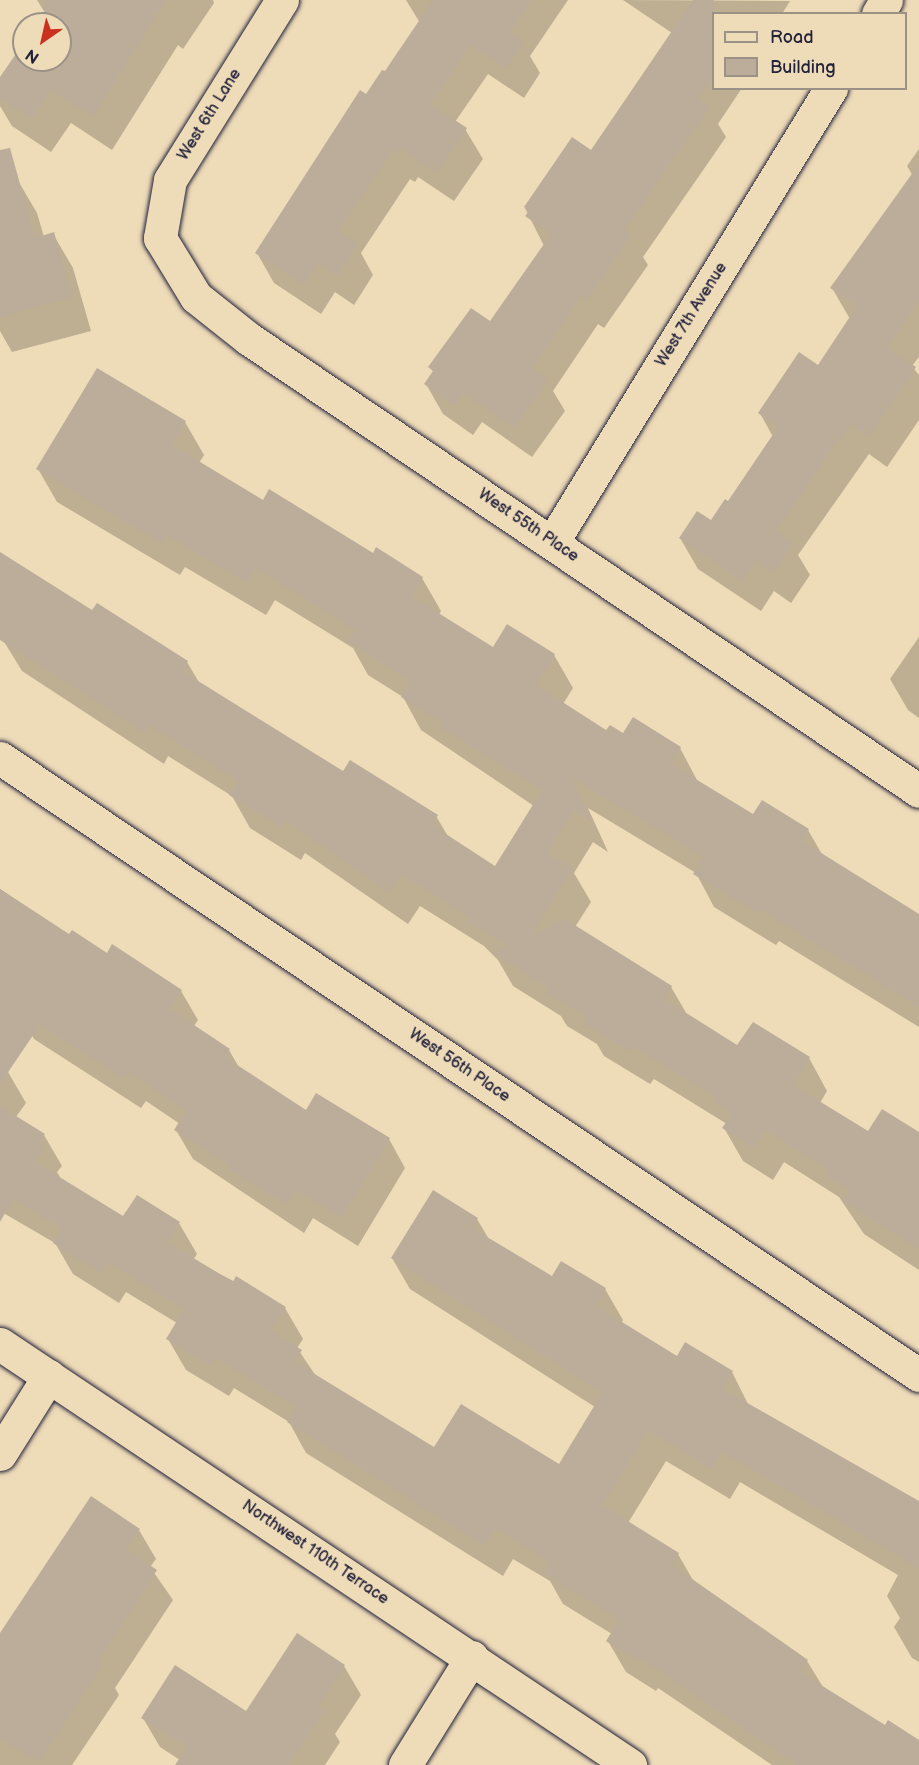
<!DOCTYPE html>
<style>
body{margin:0}
#map{position:relative;width:919px;height:1765px;overflow:hidden;background:#eedbb8;font-family:"Balsamiq Sans",sans-serif}
div>[style]{position:absolute}
.shadow>*{inset:0;background:#0003}
.building>*{inset:0;background:#bbad99}
.roads{filter:drop-shadow(0 0 2px #22223b) drop-shadow(0 0 2px #22223b)}
.minor>*{height:33px;margin:-16.5px;padding:0 16.5px;transform-origin:16.5px;border-radius:16.5px;background:#eedbb8}
.tertiary>*{height:33px;margin:-16.5px;padding:0 16.5px;transform-origin:16.5px;border-radius:16.5px;background:#eedbb8}
span{translate:-50% -50%;white-space:nowrap;text-align:center;line-height:1.15;-webkit-text-stroke:4.5px #eedbb8;paint-order:stroke}
.street-label{font-size:16px;color:#22223b}
.legend{position:absolute;left:712px;top:12px;width:195px;height:78px;box-sizing:border-box;background:#eedbb8;border:2px solid #9c9186;margin:0;padding:8px 10px;list-style:none;font-size:18px;color:#22223b}
.legend li{display:flex;align-items:center;gap:12px;height:30px}
.legend b{width:30px;border:2px solid #9c9186}
.north{position:absolute;left:12px;top:12px;width:60px;height:60px;box-sizing:border-box;background:#eedbb8;border:2px solid #9c9186;border-radius:50%;rotate:214deg;font-size:16px;font-weight:700;line-height:24px;text-align:center;color:#22223b}
.north::after{content:'';display:block;margin:auto;width:21px;height:27px;background:#c8321e;clip-path:polygon(50% 0,100% 100%,50% 72%,0 100%)}
</style>
<div id="map">
<div class="shadow">
<i style="clip-path:polygon(37px 0,213px 0,214px 3px,183px 49px,178px 45px,112px 150px,71px 123px,51px 152px,12px 126px,0 106px,0 80px,24px 44px,24px 60px,60px 60px,60px 24px,38px 24px,45px 13px)"></i>
<i style="clip-path:polygon(406px 0,568px 0,530px 56px,540px 73px,524px 98px,488px 74px,455px 122px,465px 129px,483px 159px,454px 201px,418px 177px,415px 182px,410px 179px,361px 253px,373px 275px,354px 305px,335px 292px,321px 314px,274px 283px,257px 253px,420px 23px)"></i>
<i style="clip-path:polygon(623px 0,790px 1px,782px 14px,714px 14px,714px 88px,742px 88px,718px 124px,726px 137px,643px 257px,648px 265px,604px 328px,598px 324px,553px 391px,565px 411px,532px 457px,482px 422px,473px 435px,443px 414px,426px 384px,434px 373px,430px 367px,490px 323px,544px 246px,525px 208px,591px 152px,672px 33px)"></i>
<i style="clip-path:polygon(919px 149px,919px 357px,912px 366px,919px 375px,919px 420px,887px 467px,869px 454px,798px 555px,810px 575px,791px 603px,774px 591px,761px 611px,698px 569px,680px 538px,711px 522px,729px 503px,773px 437px,760px 413px,818px 367px,850px 319px,832px 288px,913px 176px,907px 166px)"></i>
<i style="clip-path:polygon(17px 179px,37px 213px,44px 237px,53px 234px,73px 268px,91px 331px,12px 352px,0 331px,0 184px)"></i>
<i style="clip-path:polygon(185px 422px,204px 455px,199px 463px,263px 502px,422px 578px,441px 611px,439px 615px,494px 649px,554px 655px,573px 688px,563px 704px,607px 732px,680px 748px,698px 782px,754px 816px,808px 830px,823px 856px,919px 932px,919px 1027px,779px 941px,776px 945px,714px 907px,696px 873px,588px 808px,608px 852px,593px 842px,574px 873px,591px 902px,575px 927px,671px 987px,688px 1016px,738px 1047px,809px 1058px,827px 1091px,820px 1103px,868px 1133px,919px 1133px,919px 1270px,864px 1234px,839px 1197px,784px 1162px,773px 1180px,743px 1161px,724px 1128px,727px 1124px,654px 1079px,650px 1084px,604px 1056px,597px 1044px,567px 1026px,561px 1016px,513px 986px,498px 960px,484px 946px,420px 906px,408px 924px,305px 853px,301px 860px,250px 828px,232px 796px,168px 756px,164px 764px,22px 671px,0 635px,0 554px,93px 612px,187px 662px,200px 684px,343px 773px,436px 816px,449px 838px,495px 868px,534px 806px,421px 730px,403px 697px,368px 675px,353px 648px,275px 600px,266px 615px,185px 567px,180px 575px,57px 502px,38px 469px)"></i>
<i style="clip-path:polygon(919px 637px,919px 718px,908px 710px,890px 679px)"></i>
<i style="clip-path:polygon(0 889px,70px 936px,181px 991px,198px 1020px,194px 1026px,229px 1050px,240px 1069px,307px 1112px,389px 1139px,405px 1168px,358px 1246px,313px 1218px,304px 1233px,193px 1159px,176px 1130px,180px 1124px,146px 1101px,141px 1108px,34px 1039px,23px 1020px,0 1006px)"></i>
<i style="clip-path:polygon(0 1067px,8px 1072px,26px 1103px,16px 1117px,44px 1135px,62px 1166px,57px 1172px,61px 1179px,124px 1218px,179px 1223px,197px 1254px,193px 1260px,285px 1308px,303px 1339px,297px 1348px,316px 1376px,434px 1449px,559px 1466px,595px 1407px,410px 1289px,392px 1258px,477px 1219px,490px 1241px,552px 1278px,605px 1289px,623px 1320px,621px 1324px,677px 1358px,732px 1372px,749px 1406px,919px 1520px,919px 1662px,912px 1658px,894px 1627px,900px 1618px,887px 1596px,898px 1575px,740px 1482px,730px 1499px,666px 1461px,628px 1523px,678px 1554px,694px 1582px,807px 1661px,823px 1687px,885px 1727px,919px 1742px,919px 1765px,772px 1765px,658px 1688px,656px 1691px,626px 1672px,608px 1641px,612px 1634px,563px 1604px,550px 1581px,513px 1559px,503px 1576px,306px 1453px,289px 1422px,234px 1388px,229px 1396px,186px 1370px,168px 1339px,177px 1323px,126px 1292px,119px 1303px,73px 1274px,55px 1243px,0 1211px)"></i>
<i style="clip-path:polygon(139px 1530px,156px 1559px,150px 1567px,173px 1600px,115px 1688px,119px 1695px,72px 1765px,0 1765px,0 1636px)"></i>
<i style="clip-path:polygon(344px 1666px,361px 1695px,335px 1734px,340px 1742px,325px 1765px,177px 1765px,180px 1760px,160px 1747px,143px 1718px,246px 1713px)"></i>
</div>
<div class="building">
<i style="clip-path:polygon(45px 0,166px 0,92px 117px,51px 90px,31px 119px,0 98px,0 77px,24px 42px,24px 60px,60px 60px,60px 24px,36px 24px,45px 11px)"></i>
<i style="clip-path:polygon(433px 0,531px 0,510px 32px,524px 42px,506px 69px,470px 45px,430px 104px,467px 128px,436px 173px,400px 148px,397px 153px,393px 150px,338px 231px,357px 244px,337px 276px,317px 263px,304px 285px,255px 253px,360px 90px,366px 94px,382px 70px,385px 71px)"></i>
<i style="clip-path:polygon(693px 0,714px 0,714px 76px,698px 99px,710px 107px,625px 229px,631px 234px,587px 300px,581px 296px,532px 368px,549px 380px,514px 428px,464px 393px,455px 406px,424px 384px,433px 371px,428px 367px,471px 308px,490px 321px,551px 234px,525px 216px,529px 211px,524px 207px,572px 137px,591px 150px)"></i>
<i style="clip-path:polygon(10px 148px,35px 238px,54px 232px,72px 297px,0 317px,0 150px)"></i>
<i style="clip-path:polygon(919px 164px,919px 300px,887px 347px,916px 367px,869px 436px,851px 424px,825px 459px,776px 531px,793px 543px,773px 573px,756px 561px,742px 581px,679px 538px,697px 511px,711px 520px,725px 499px,728px 501px,778px 427px,758px 413px,799px 352px,818px 365px,857px 306px,830px 288px)"></i>
<i style="clip-path:polygon(97px 368px,186px 421px,172px 445px,263px 500px,269px 489px,373px 553px,376px 547px,423px 577px,411px 596px,493px 647px,507px 624px,555px 654px,536px 685px,606px 730px,610px 725px,623px 733px,633px 717px,681px 747px,671px 764px,753px 814px,762px 800px,809px 829px,802px 841px,919px 914px,919px 1007px,759px 909px,757px 913px,693px 874px,704px 857px,571px 778px,592px 822px,574px 810px,548px 853px,573px 868px,531px 935px,565px 919px,672px 986px,664px 999px,737px 1045px,753px 1022px,810px 1057px,793px 1085px,868px 1131px,882px 1109px,919px 1132px,919px 1249px,843px 1201px,849px 1191px,825px 1175px,829px 1170px,765px 1130px,754px 1148px,722px 1128px,732px 1114px,714px 1102px,717px 1098px,634px 1047px,631px 1052px,583px 1023px,587px 1017px,546px 993px,549px 988px,492px 953px,508px 946px,468px 922px,471px 918px,401px 874px,389px 893px,286px 821px,282px 828px,229px 795px,238px 781px,149px 725px,144px 732px,0 640px,0 552px,92px 610px,97px 603px,188px 661px,182px 671px,343px 771px,350px 760px,438px 815px,432px 825px,495px 866px,542px 790px,441px 728px,443px 724px,401px 697px,410px 681px,348px 642px,355px 630px,256px 568px,247px 583px,166px 535px,161px 543px,36px 469px)"></i>
<i style="clip-path:polygon(0 889px,69px 934px,72px 930px,107px 953px,112px 944px,182px 990px,170px 1009px,230px 1049px,225px 1057px,306px 1110px,316px 1093px,390px 1138px,341px 1218px,296px 1190px,287px 1205px,227px 1168px,229px 1165px,174px 1130px,186px 1111px,129px 1072px,124px 1079px,40px 1025px,0 1084px)"></i>
<i style="clip-path:polygon(0 1106px,45px 1134px,38px 1144px,44px 1147px,35px 1162px,123px 1216px,137px 1195px,180px 1222px,167px 1242px,233px 1282px,236px 1276px,286px 1307px,271px 1331px,302px 1350px,295px 1362px,434px 1447px,461px 1404px,559px 1464px,602px 1393px,391px 1258px,433px 1190px,478px 1218px,472px 1228px,552px 1276px,561px 1261px,606px 1288px,596px 1306px,677px 1356px,685px 1342px,733px 1371px,723px 1389px,919px 1501px,919px 1568px,722px 1452px,712px 1469px,648px 1431px,602px 1505px,679px 1553px,672px 1565px,808px 1660px,800px 1672px,885px 1725px,888px 1720px,919px 1740px,919px 1765px,797px 1765px,640px 1658px,638px 1661px,606px 1641px,619px 1620px,544px 1573px,550px 1562px,495px 1529px,484px 1546px,287px 1422px,296px 1407px,216px 1358px,211px 1366px,166px 1339px,184px 1309px,108px 1262px,101px 1273px,53px 1243px,62px 1228px,13px 1199px,0 1222px)"></i>
<i style="clip-path:polygon(91px 1496px,140px 1529px,126px 1549px,157px 1570px,98px 1661px,103px 1664px,38px 1763px,0 1738px,0 1633px)"></i>
<i style="clip-path:polygon(297px 1633px,345px 1665px,317px 1707px,324px 1711px,288px 1765px,175px 1765px,187px 1747px,141px 1718px,175px 1665px,246px 1711px)"></i>
</div>
<div class="roads">
<div class="minor">
<i style="left:282px;top:0;width:212px;rotate:121.9deg"></i>
<i style="left:170px;top:180px;width:59px;rotate:99.8deg"></i>
<i style="left:160px;top:238px;width:69px;rotate:58.6deg"></i>
<i style="left:196px;top:297px;width:68px;rotate:38.4deg"></i>
<i style="left:249px;top:339px;width:808px;rotate:34deg"></i>
<i style="left:878px;top:14px;width:16px;rotate:-60deg"></i>
<i style="left:553px;top:541px;width:532px;rotate:-58.46deg"></i>
<i style="left:0;top:1344px;width:758px;rotate:33.75deg"></i>
<i style="left:0;top:1454px;width:92px;rotate:-57.9deg"></i>
<i style="left:405px;top:1765px;width:127px;rotate:-58.2deg"></i>
</div>
<div class="tertiary">
<i style="left:0;top:758px;width:1107px;rotate:33.88deg"></i>
</div>
</div>
<div class="street-label">
<span style="left:210px;top:115px;rotate:-58deg">West 6th Lane</span>
<span style="left:692px;top:315px;rotate:-58deg">West 7th Avenue</span>
<span style="left:528px;top:526px;rotate:34deg">West 55th Place</span>
<span style="left:459px;top:1066px;rotate:34deg">West 56th Place</span>
<span style="left:315px;top:1553px;rotate:34deg">Northwest 110th Terrace</span>
</div>
<ul class="legend">
<li><b style="height:8px;background:#eedbb8"></b>Road</li>
<li><b style="height:16px;background:#bbad99"></b>Building</li>
</ul>
<div class="north">N</div>
</div>
